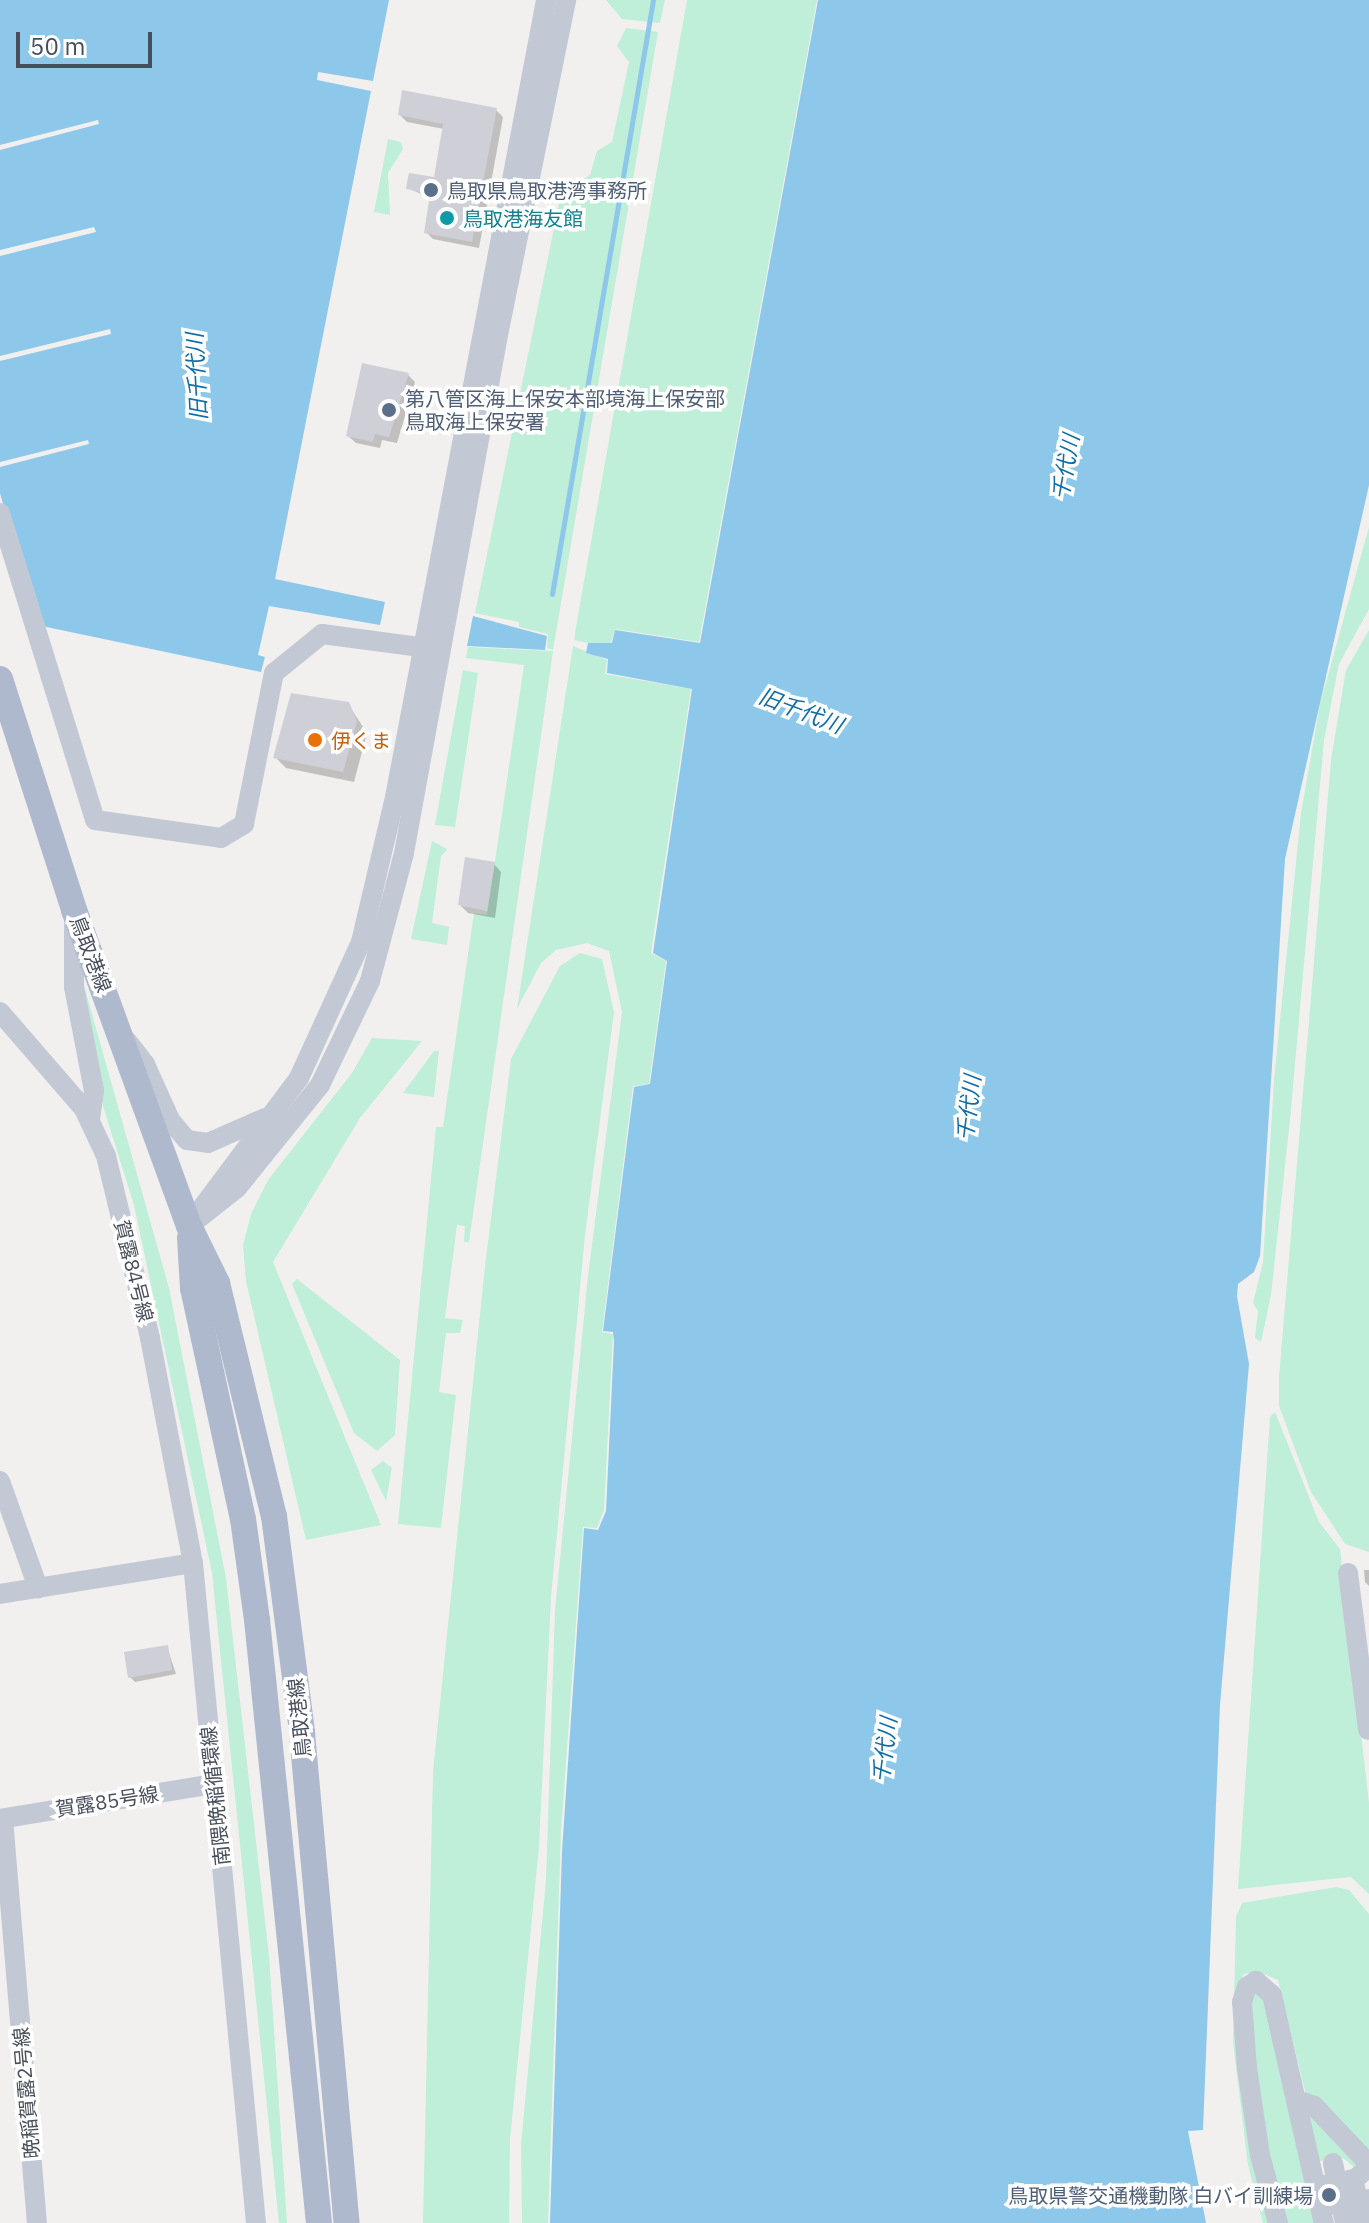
<!DOCTYPE html>
<meta charset="utf-8">
<style>
body{margin:0}
#map{position:relative;width:1369px;height:2223px;overflow:hidden;background:#f2f0ef;font-family:"IBM Plex Sans","Noto Sans JP",sans-serif}
div>[style]{position:absolute}
.green>*{inset:0;background:#bfeed9}
.water>*{inset:0;background:#8dc7ea}
.shadow>*{inset:0;background:#0003}
.stream>*{height:5px;margin:-2.5px;padding:0 2.5px;transform-origin:2.5px;border-radius:2.5px;background:#8dc7ea}
.building>*{inset:0;background:#cfd0d7}
.minor>*{height:20px;margin:-10px;padding:0 10px;transform-origin:10px;border-radius:10px;background:#c3c9d4}
.major>*{height:26px;margin:-13px;padding:0 13px;transform-origin:13px;border-radius:13px;background:#afb9cd}
.dots>*{width:22px;height:22px;translate:-50% -50%;box-sizing:border-box;border:4px solid #fff;border-radius:50%}
span{translate:-50% -50%;white-space:nowrap;text-align:center;line-height:1.15;-webkit-text-stroke:7px #fff;paint-order:stroke}
.service-label{font-size:20px;color:#4e5e75}
.left{translate:0 -50%;text-align:left}
.right{translate:-100% -50%;text-align:right}
.culture-label{font-size:20px;color:#0d838f}
.food-label{font-size:20px;color:#c56008}
.street-label{font-size:20px;color:#484f5c}
.water-label{font-size:22px;color:#0f6ea7;font-style:italic}
.scale{position:absolute;left:16px;top:32px;width:136px;height:36px;box-sizing:border-box;border:4px solid #484f5c;border-top:0;padding-left:10px;font-size:24px;line-height:28px;white-space:nowrap;color:#484f5c;-webkit-text-stroke:6px #fff;paint-order:stroke}
</style>
<div id="map">
<div class="green">
<i style="clip-path:polygon(606px 0,665px 0,660px 23px,622px 19px)"></i>
<i style="clip-path:polygon(687px 0,817px 0,699px 642px,615px 629px,611px 643px,588px 643px,574px 640px,577px 621px)"></i>
<i style="clip-path:polygon(626px 28px,658px 32px,553px 650px,547px 648px,548px 634px,519px 627px,519px 622px,475px 613px,561px 194px,590px 175px,597px 151px,612px 142px,629px 62px,617px 46px)"></i>
<i style="clip-path:polygon(388px 139px,401px 142px,403px 149px,388px 173px,390px 215px,374px 212px)"></i>
<i style="clip-path:polygon(1369px 527px,1369px 609px,1339px 664px,1324px 740px,1290px 1120px,1271px 1295px,1261px 1342px,1255px 1338px,1258px 1311px,1253px 1303px,1263px 1262px,1274px 1080px,1301px 813px,1320px 704px)"></i>
<i style="clip-path:polygon(1369px 630px,1369px 1552px,1345px 1544px,1311px 1492px,1279px 1406px,1279px 1377px,1331px 760px,1346px 670px)"></i>
<i style="clip-path:polygon(573px 646px,607px 660px,605px 674px,691px 689px,651px 953px,666px 961px,649px 1084px,633px 1086px,602px 1332px,613px 1334px,604px 1510px,597px 1528px,583px 1527px,561px 1831px,548px 2223px,522px 2223px,521px 2145px,546px 1880px,555px 1610px,588px 1276px,622px 1012px,609px 951px,587px 943px,556px 950px,541px 963px,517px 1009px)"></i>
<i style="clip-path:polygon(468px 647px,553px 651px,469px 1242px,464px 1242px,465px 1226px,457px 1225px,445px 1318px,463px 1320px,460px 1333px,446px 1333px,439px 1392px,456px 1395px,441px 1528px,398px 1524px,436px 1127px,443px 1127px,474px 913px,487px 915px,524px 665px,466px 658px)"></i>
<i style="clip-path:polygon(463px 670px,478px 673px,455px 827px,435px 825px)"></i>
<i style="clip-path:polygon(432px 841px,447px 849px,441px 856px,432px 923px,449px 927px,447px 945px,411px 939px)"></i>
<i style="clip-path:polygon(580px 953px,602px 959px,614px 1012px,585px 1235px,551px 1597px,539px 1847px,510px 2139px,509px 2223px,423px 2223px,433px 1771px,485px 1266px,511px 1059px,560px 966px)"></i>
<i style="clip-path:polygon(83px 982px,169px 1288px,226px 1578px,269px 1956px,287px 2223px,279px 2223px,212px 1573px,134px 1205px,103px 1106px)"></i>
<i style="clip-path:polygon(372px 1038px,422px 1041px,360px 1118px,273px 1262px,381px 1525px,306px 1540px,246px 1281px,243px 1245px,251px 1214px,268px 1180px,352px 1073px)"></i>
<i style="clip-path:polygon(434px 1051px,439px 1051px,434px 1097px,403px 1093px)"></i>
<i style="clip-path:polygon(297px 1279px,400px 1360px,395px 1435px,377px 1451px,354px 1433px,292px 1284px)"></i>
<i style="clip-path:polygon(1275px 1412px,1319px 1522px,1340px 1549px,1369px 1803px,1369px 1894px,1351px 1877px,1238px 1889px,1270px 1417px)"></i>
<i style="clip-path:polygon(383px 1461px,392px 1468px,386px 1501px,371px 1470px)"></i>
<i style="clip-path:polygon(1336px 1887px,1349px 1890px,1369px 1914px,1369px 2157px,1306px 2095px,1278px 1980px,1258px 1972px,1244px 1974px,1238px 1985px,1272px 2223px,1263px 2223px,1248px 2165px,1233px 2042px,1236px 1917px,1242px 1903px)"></i>
<i style="clip-path:polygon(1261px 1990px,1316px 2223px,1283px 2223px,1261px 2136px,1251px 1992px)"></i>
<i style="clip-path:polygon(1307px 2108px,1360px 2162px,1355px 2168px,1343px 2158px,1319px 2161px)"></i>
</div>
<div class="water">
<i style="clip-path:polygon(0 0,389px 0,373px 81px,318px 72px,317px 80px,371px 91px,275px 579px,385px 602px,380px 625px,269px 606px,258px 655px,265px 657px,261px 672px,37px 625px,0 493px,0 467px,89px 444px,88px 440px,0 462px,0 361px,111px 334px,110px 329px,0 356px,0 256px,96px 232px,94px 227px,0 250px,0 150px,99px 124px,98px 120px,0 145px)"></i>
<i style="clip-path:polygon(818px 0,1369px 0,1369px 485px,1285px 859px,1260px 1256px,1254px 1272px,1238px 1284px,1237px 1296px,1249px 1364px,1220px 1705px,1203px 2130px,1188px 2131px,1206px 2223px,550px 2223px,562px 1851px,584px 1528px,598px 1530px,606px 1511px,614px 1342px,613px 1332px,603px 1331px,634px 1087px,650px 1084px,667px 961px,653px 953px,692px 689px,607px 673px,608px 659px,586px 653px,588px 643px,612px 643px,615px 630px,700px 643px)"></i>
<i style="clip-path:polygon(473px 616px,547px 636px,545px 650px,467px 646px)"></i>
</div>
<div class="shadow">
<i style="clip-path:polygon(496px 110px,503px 117px,479px 248px,433px 239px,426px 232px,432px 199px,408px 188px,435px 179px,444px 129px,407px 122px,400px 115px)"></i>
<i style="clip-path:polygon(408px 375px,415px 382px,397px 443px,382px 440px,380px 448px,356px 443px,348px 436px)"></i>
<i style="clip-path:polygon(348px 704px,367px 733px,354px 782px,286px 768px,276px 758px)"></i>
<i style="clip-path:polygon(494px 864px,501px 872px,495px 918px,468px 913px,460px 905px)"></i>
<i style="clip-path:polygon(1364px 1570px,1369px 1570px,1369px 1586px,1365px 1582px)"></i>
<i style="clip-path:polygon(167px 1647px,176px 1674px,135px 1682px,130px 1677px)"></i>
</div>
<div class="stream">
<i style="left:552px;top:594px;width:603px;rotate:-80.35deg"></i>
</div>
<div class="building">
<i style="clip-path:polygon(402px 90px,497px 108px,472px 242px,424px 233px,430px 194px,406px 189px,407px 182px,409px 173px,434px 177px,443px 124px,398px 115px)"></i>
<i style="clip-path:polygon(362px 363px,409px 373px,389px 437px,375px 434px,373px 442px,346px 436px)"></i>
<i style="clip-path:polygon(291px 693px,349px 702px,357px 721px,343px 772px,273px 758px)"></i>
<i style="clip-path:polygon(465px 857px,495px 862px,487px 911px,458px 905px)"></i>
<i style="clip-path:polygon(168px 1645px,172px 1670px,128px 1678px,124px 1652px)"></i>
</div>
<div class="minor">
<i style="left:0;top:513px;width:321px;rotate:72.8deg"></i>
<i style="left:95px;top:820px;width:127px;rotate:8.1deg"></i>
<i style="left:221px;top:838px;width:27px;rotate:-31deg"></i>
<i style="left:244px;top:824px;width:154px;rotate:-78.8deg"></i>
<i style="left:274px;top:673px;width:62px;rotate:-39.1deg"></i>
<i style="left:322px;top:634px;width:113px;rotate:7.6deg"></i>
<i style="left:74px;top:924px;width:63px;rotate:90deg"></i>
<i style="left:74px;top:987px;width:106px;rotate:79.1deg"></i>
<i style="left:94px;top:1091px;width:30px;rotate:98deg"></i>
<i style="left:0;top:1012px;width:128px;rotate:49.1deg"></i>
<i style="left:84px;top:1109px;width:52px;rotate:64.9deg"></i>
<i style="left:106px;top:1156px;width:187px;rotate:76.4deg"></i>
<i style="left:150px;top:1338px;width:229px;rotate:79.2deg"></i>
<i style="left:127px;top:1041px;width:29px;rotate:52deg"></i>
<i style="left:145px;top:1064px;width:61px;rotate:65.9deg"></i>
<i style="left:170px;top:1120px;width:26px;rotate:50deg"></i>
<i style="left:187px;top:1140px;width:21px;rotate:8deg"></i>
<i style="left:208px;top:1143px;width:62px;rotate:-23.7deg"></i>
<i style="left:198px;top:1213px;width:169px;rotate:-53.2deg"></i>
<i style="left:299px;top:1078px;width:149px;rotate:-65.5deg"></i>
<i style="left:361px;top:942px;width:149px;rotate:-76.8deg"></i>
<i style="left:395px;top:797px;width:811px;rotate:-79.27deg"></i>
<i style="left:189px;top:1226px;width:61px;rotate:-38.4deg"></i>
<i style="left:237px;top:1188px;width:132px;rotate:-51.1deg"></i>
<i style="left:320px;top:1085px;width:115px;rotate:-64.3deg"></i>
<i style="left:370px;top:981px;width:132px;rotate:-75.1deg"></i>
<i style="left:404px;top:853px;width:526px;rotate:-79.71deg"></i>
<i style="left:498px;top:335px;width:342px;rotate:-78.5deg"></i>
<i style="left:0;top:1481px;width:114px;rotate:70.4deg"></i>
<i style="left:1348px;top:1573px;width:158px;rotate:82.7deg"></i>
<i style="left:0;top:1594px;width:195px;rotate:-9.1deg"></i>
<i style="left:193px;top:1563px;width:663px;rotate:84.55deg"></i>
<i style="left:0;top:1819px;width:217px;rotate:-9.3deg"></i>
<i style="left:3px;top:1819px;width:405px;rotate:85.2deg"></i>
<i style="left:1296px;top:2100px;width:19px;rotate:18deg"></i>
<i style="left:1314px;top:2106px;width:80px;rotate:46.5deg"></i>
<i style="left:1333px;top:2163px;width:61px;rotate:78.7deg"></i>
<i style="left:1324px;top:2185px;width:32px;rotate:-11deg"></i>
<i style="left:1355px;top:2179px;width:18px;rotate:-41deg"></i>
<i style="left:1355px;top:2187px;width:37px;rotate:79deg"></i>
<i style="left:1328px;top:2205px;width:41px;rotate:-8.3deg"></i>
<i style="left:1278px;top:2223px;width:70px;rotate:-104.8deg"></i>
<i style="left:1260px;top:2155px;width:88px;rotate:-98.5deg"></i>
<i style="left:1247px;top:2068px;width:66px;rotate:-94.3deg"></i>
<i style="left:1242px;top:2002px;width:16px;rotate:-72deg"></i>
<i style="left:1247px;top:1987px;width:11px;rotate:-34deg"></i>
<i style="left:1256px;top:1981px;width:21px;rotate:41deg"></i>
<i style="left:1272px;top:1995px;width:234px;rotate:77.2deg"></i>
</div>
<div class="major">
<i style="left:0;top:679px;width:243px;rotate:72.2deg"></i>
<i style="left:74px;top:910px;width:336px;rotate:70deg"></i>
<i style="left:189px;top:1226px;width:64px;rotate:63.8deg"></i>
<i style="left:217px;top:1283px;width:240px;rotate:76.3deg"></i>
<i style="left:274px;top:1516px;width:219px;rotate:82.6deg"></i>
<i style="left:302px;top:1733px;width:492px;rotate:84.8deg"></i>
<i style="left:190px;top:1238px;width:50px;rotate:86.6deg"></i>
<i style="left:193px;top:1288px;width:236px;rotate:77.8deg"></i>
<i style="left:243px;top:1519px;width:102px;rotate:82.1deg"></i>
<i style="left:257px;top:1620px;width:606px;rotate:84.13deg"></i>
</div>
<div class="dots">
<i style="left:431px;top:190px;background:#5c6f8a"></i>
<i style="left:447px;top:218px;background:#0f9aa8"></i>
<i style="left:389px;top:410px;background:#5c6f8a"></i>
<i style="left:315px;top:740px;background:#e8710a"></i>
<i style="left:1329px;top:2195px;background:#5c6f8a"></i>
</div>
<div class="service-label">
<span class="left" style="left:447px;top:190px">鳥取県鳥取港湾事務所</span>
<span class="left" style="left:405px;top:410px">第八管区海上保安本部境海上保安部<br>鳥取海上保安署</span>
<span class="right" style="left:1313px;top:2195px">鳥取県警交通機動隊 白バイ訓練場</span>
</div>
<div class="culture-label">
<span class="left" style="left:463px;top:218px">鳥取港海友館</span>
</div>
<div class="food-label">
<span class="left" style="left:331px;top:740px">伊くま</span>
</div>
<div class="street-label">
<span style="left:91px;top:954px;rotate:69deg">鳥取港線</span>
<span style="left:134px;top:1271px;rotate:76deg">賀露84号線</span>
<span style="left:299px;top:1718px;rotate:-96deg">鳥取港線</span>
<span style="left:215px;top:1796px;rotate:-96deg">南隈晩稲循環線</span>
<span style="left:107px;top:1801px;rotate:-9deg">賀露85号線</span>
<span style="left:26px;top:2093px;rotate:-95deg">晩稲賀露2号線</span>
</div>
<div class="water-label">
<span style="left:196px;top:377px;rotate:-93deg">旧千代川</span>
<span style="left:1065px;top:467px;rotate:-80deg">千代川</span>
<span style="left:801px;top:710px;rotate:21deg">旧千代川</span>
<span style="left:968px;top:1108px;rotate:-83deg">千代川</span>
<span style="left:884px;top:1750px;rotate:-83deg">千代川</span>
</div>
<div class="scale">50 m</div>
</div>
